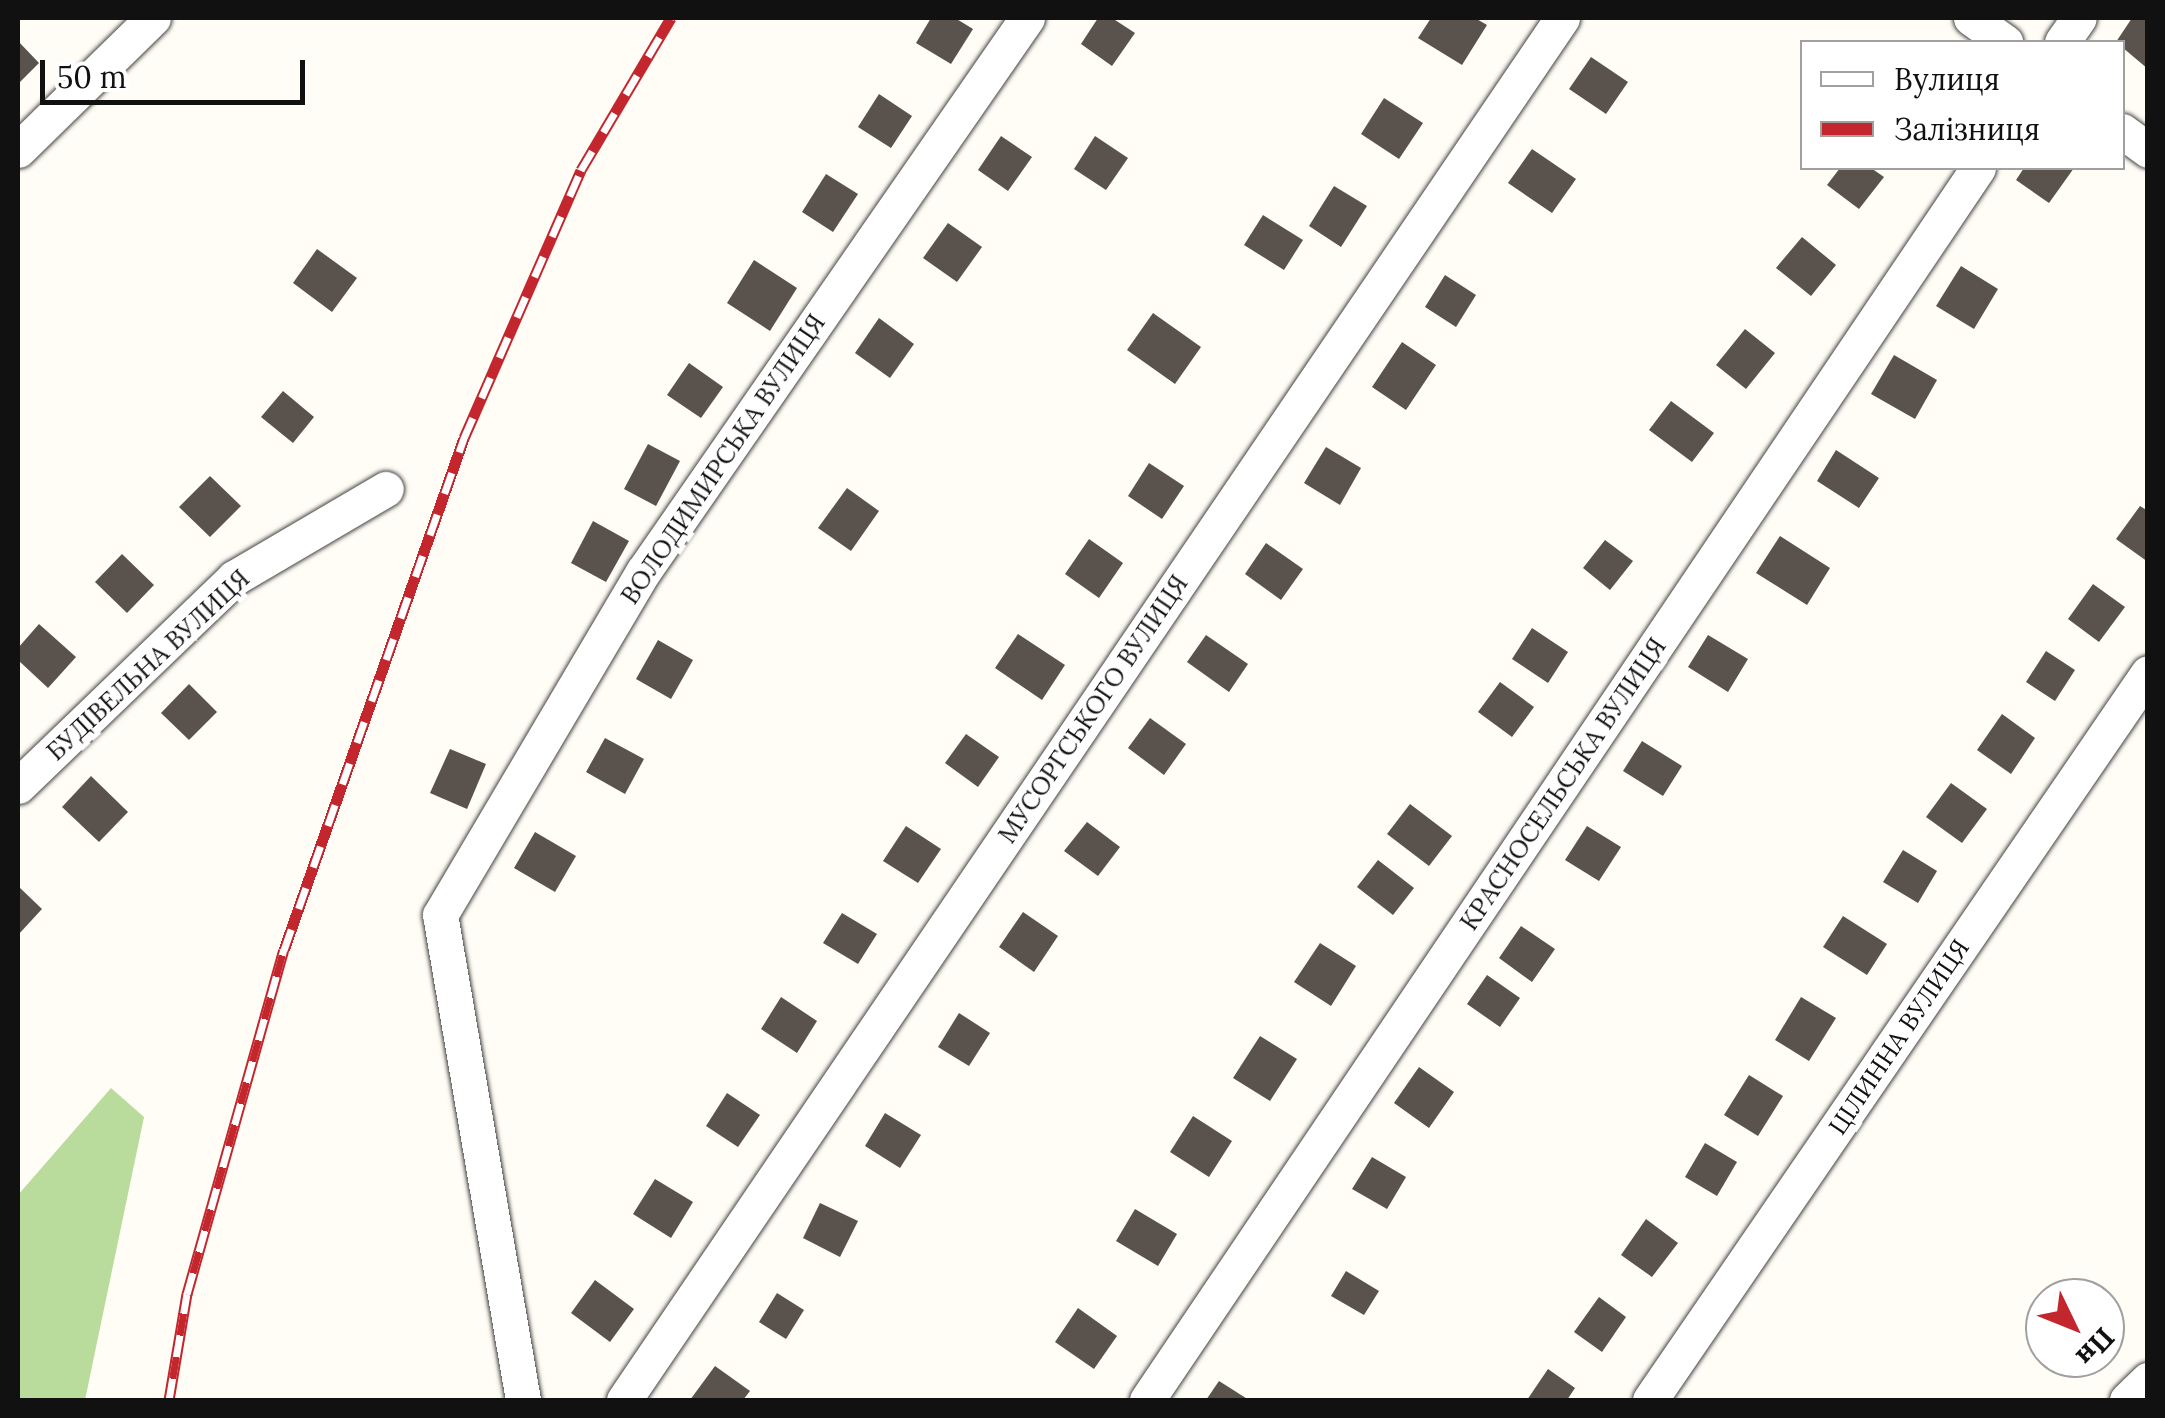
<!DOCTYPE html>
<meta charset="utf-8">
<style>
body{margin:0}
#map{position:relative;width:2165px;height:1418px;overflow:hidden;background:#fffdf5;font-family:Lora,serif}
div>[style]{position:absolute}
.forest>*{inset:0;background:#b9dc9c}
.building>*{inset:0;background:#5a524d}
.roads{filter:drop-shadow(0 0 2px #444) drop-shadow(0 0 2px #444)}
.street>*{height:35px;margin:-17.5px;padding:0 17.5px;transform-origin:17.5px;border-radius:17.5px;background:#fff}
.rail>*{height:11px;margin-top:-5.5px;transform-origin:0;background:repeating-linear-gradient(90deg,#fff 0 22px,#c4262e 0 44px);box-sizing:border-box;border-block:2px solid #c4262e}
span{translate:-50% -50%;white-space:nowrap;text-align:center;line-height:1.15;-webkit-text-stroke:10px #fff;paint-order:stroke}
.street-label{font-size:25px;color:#111}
.frame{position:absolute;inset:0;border:20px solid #111;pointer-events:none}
.legend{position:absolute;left:1800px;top:40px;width:325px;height:130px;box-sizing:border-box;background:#fff;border:2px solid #a0a0a0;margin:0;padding:12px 18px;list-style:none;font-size:30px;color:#111}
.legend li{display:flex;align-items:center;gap:20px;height:50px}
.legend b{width:50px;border:2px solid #a0a0a0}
.north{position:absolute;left:2025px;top:1278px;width:100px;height:100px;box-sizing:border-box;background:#fff;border:2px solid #a0a0a0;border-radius:50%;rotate:133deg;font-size:28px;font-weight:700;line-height:40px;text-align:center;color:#111}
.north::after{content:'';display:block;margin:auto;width:35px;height:45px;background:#c4262e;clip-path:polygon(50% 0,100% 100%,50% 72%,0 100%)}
.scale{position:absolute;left:40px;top:60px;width:265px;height:45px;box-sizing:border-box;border:5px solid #111;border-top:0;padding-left:12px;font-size:30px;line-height:35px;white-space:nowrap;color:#111;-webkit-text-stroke:8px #fff;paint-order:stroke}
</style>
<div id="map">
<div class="forest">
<i style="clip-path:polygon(111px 1088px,144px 1117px,85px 1400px,18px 1400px,18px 1195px)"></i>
</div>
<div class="building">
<i style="clip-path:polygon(931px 18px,955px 18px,973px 29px,951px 64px,916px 43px)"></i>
<i style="clip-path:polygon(1098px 18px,1112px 18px,1135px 33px,1112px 66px,1081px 44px)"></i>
<i style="clip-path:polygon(1431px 18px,1475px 18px,1487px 25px,1462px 65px,1418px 38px)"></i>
<i style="clip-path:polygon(2132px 18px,2148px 20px,2148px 69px,2116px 42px)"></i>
<i style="clip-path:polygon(18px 41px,39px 63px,18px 84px)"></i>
<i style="clip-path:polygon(1591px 57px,1628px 82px,1606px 114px,1569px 89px)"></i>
<i style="clip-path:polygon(879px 94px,912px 116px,891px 148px,858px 127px)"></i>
<i style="clip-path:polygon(1384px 98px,1423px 123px,1399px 159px,1361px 134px)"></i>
<i style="clip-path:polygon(1001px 136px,1032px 157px,1008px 191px,978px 170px)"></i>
<i style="clip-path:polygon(1095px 136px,1128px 158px,1106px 190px,1074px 169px)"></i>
<i style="clip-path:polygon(1532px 149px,1576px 179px,1552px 213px,1508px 183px)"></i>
<i style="clip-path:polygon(1840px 168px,1871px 168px,1884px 177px,1859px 209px,1827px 185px)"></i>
<i style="clip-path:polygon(2024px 168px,2074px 168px,2049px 203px,2016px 180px)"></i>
<i style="clip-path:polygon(826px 174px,858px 194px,833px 232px,802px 212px)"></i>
<i style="clip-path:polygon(1334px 186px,1367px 206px,1341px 247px,1309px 226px)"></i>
<i style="clip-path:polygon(1263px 215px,1303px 240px,1284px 270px,1244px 245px)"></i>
<i style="clip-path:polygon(948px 223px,982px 247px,957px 282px,923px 258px)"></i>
<i style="clip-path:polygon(1802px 237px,1836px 265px,1811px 296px,1776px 268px)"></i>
<i style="clip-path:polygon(317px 249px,357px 278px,332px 312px,293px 283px)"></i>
<i style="clip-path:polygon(754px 260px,797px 288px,770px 331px,727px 303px)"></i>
<i style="clip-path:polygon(1961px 266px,1998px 289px,1974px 329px,1936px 306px)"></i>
<i style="clip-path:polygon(1445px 275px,1476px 295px,1456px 327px,1425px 307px)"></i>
<i style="clip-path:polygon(1153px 313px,1201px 347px,1175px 384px,1127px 350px)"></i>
<i style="clip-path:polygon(879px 318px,914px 344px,890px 378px,855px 353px)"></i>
<i style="clip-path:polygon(1745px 329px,1775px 353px,1746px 389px,1716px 365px)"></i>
<i style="clip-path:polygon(1402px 342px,1436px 365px,1406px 410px,1372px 387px)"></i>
<i style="clip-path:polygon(1894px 355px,1937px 380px,1915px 419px,1871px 394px)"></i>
<i style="clip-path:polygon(689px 363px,723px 387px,701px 418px,667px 395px)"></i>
<i style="clip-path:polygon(283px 391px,314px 417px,293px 443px,261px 417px)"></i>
<i style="clip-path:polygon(1671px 401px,1714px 433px,1692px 462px,1649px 430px)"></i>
<i style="clip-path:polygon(648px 444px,680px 461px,656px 506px,624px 489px)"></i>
<i style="clip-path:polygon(1326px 447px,1361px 468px,1340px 505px,1304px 483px)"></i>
<i style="clip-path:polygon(1836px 450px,1879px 478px,1859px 508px,1817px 481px)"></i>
<i style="clip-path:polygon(1149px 463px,1184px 486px,1162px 519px,1128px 496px)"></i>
<i style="clip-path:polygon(210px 476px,241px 506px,210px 537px,179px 507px)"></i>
<i style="clip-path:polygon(847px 488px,879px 511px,851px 551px,818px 528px)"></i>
<i style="clip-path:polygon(2140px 506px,2148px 511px,2148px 562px,2116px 539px)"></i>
<i style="clip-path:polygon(593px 521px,629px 541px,606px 582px,571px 563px)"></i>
<i style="clip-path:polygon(1780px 536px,1830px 568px,1807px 605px,1756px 573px)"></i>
<i style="clip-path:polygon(1089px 539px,1123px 563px,1099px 598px,1065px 574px)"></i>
<i style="clip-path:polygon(1605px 540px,1633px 561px,1610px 590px,1583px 568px)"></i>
<i style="clip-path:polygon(1266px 543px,1303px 569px,1281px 600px,1245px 574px)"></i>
<i style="clip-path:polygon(122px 554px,154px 585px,127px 613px,95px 582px)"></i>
<i style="clip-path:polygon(2093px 584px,2125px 607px,2099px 642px,2068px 619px)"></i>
<i style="clip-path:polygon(39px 624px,76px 657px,48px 688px,18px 660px,18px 648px)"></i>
<i style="clip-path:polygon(1532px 628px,1568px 652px,1548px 683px,1512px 659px)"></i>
<i style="clip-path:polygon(1018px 634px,1065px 665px,1042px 700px,995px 668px)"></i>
<i style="clip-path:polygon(1206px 635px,1248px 664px,1229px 692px,1187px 662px)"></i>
<i style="clip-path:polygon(1708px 635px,1748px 659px,1728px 692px,1688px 667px)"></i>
<i style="clip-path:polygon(658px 640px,693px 660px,671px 699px,636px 679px)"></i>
<i style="clip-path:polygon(2046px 651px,2075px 670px,2055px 701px,2026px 682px)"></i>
<i style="clip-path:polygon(1500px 682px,1534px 707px,1512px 737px,1478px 712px)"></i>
<i style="clip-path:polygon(189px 684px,217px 712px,189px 740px,161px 713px)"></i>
<i style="clip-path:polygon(2002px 714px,2035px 738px,2011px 774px,1977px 750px)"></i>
<i style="clip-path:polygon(1150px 718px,1186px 744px,1164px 775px,1128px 748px)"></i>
<i style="clip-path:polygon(966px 734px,999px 757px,978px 787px,945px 763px)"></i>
<i style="clip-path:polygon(605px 738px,644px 759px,625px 794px,586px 772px)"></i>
<i style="clip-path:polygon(1642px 741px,1682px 766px,1663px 796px,1623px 771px)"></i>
<i style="clip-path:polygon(450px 749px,486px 764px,467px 809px,430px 793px)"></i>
<i style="clip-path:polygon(91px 776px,128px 812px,99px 842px,62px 807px)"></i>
<i style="clip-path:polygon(1951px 783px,1987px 809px,1962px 843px,1926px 817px)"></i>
<i style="clip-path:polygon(1410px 804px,1452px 836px,1429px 866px,1387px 834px)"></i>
<i style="clip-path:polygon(1087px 822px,1120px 847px,1098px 876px,1064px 851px)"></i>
<i style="clip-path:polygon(906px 826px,941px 849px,918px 883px,883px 861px)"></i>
<i style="clip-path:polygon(1587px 826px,1621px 847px,1599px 881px,1565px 860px)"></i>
<i style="clip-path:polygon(535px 832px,576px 856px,555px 892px,514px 868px)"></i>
<i style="clip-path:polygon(1903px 850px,1937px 871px,1918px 903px,1883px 882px)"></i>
<i style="clip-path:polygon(1378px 860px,1414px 888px,1393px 915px,1357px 887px)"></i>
<i style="clip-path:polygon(18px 886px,42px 909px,18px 935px)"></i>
<i style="clip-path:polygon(1023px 912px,1058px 936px,1034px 972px,999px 947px)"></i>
<i style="clip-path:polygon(842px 913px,877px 934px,858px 964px,823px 943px)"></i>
<i style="clip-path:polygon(1843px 916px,1887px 944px,1867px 975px,1823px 947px)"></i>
<i style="clip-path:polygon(1521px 926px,1555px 949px,1532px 982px,1499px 958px)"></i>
<i style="clip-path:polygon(1320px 943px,1356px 966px,1331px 1006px,1294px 982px)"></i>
<i style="clip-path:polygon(1487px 975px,1520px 998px,1500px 1027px,1467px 1004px)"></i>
<i style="clip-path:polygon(781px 997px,817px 1021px,797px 1053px,761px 1029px)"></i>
<i style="clip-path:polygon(1801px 997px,1836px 1018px,1809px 1061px,1775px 1040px)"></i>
<i style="clip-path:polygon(959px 1013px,990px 1033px,969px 1066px,938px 1047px)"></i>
<i style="clip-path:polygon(1260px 1036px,1297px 1059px,1270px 1101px,1233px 1078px)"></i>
<i style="clip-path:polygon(1419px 1067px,1454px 1092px,1429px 1128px,1394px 1103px)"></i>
<i style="clip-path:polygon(1749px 1075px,1783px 1096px,1758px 1136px,1724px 1115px)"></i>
<i style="clip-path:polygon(727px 1093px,760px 1115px,738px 1147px,706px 1126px)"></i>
<i style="clip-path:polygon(885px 1113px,921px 1135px,900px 1168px,865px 1146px)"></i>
<i style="clip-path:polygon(1193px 1116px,1232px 1141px,1209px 1177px,1170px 1152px)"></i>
<i style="clip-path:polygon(1705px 1143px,1737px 1162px,1717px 1196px,1685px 1177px)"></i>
<i style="clip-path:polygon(1372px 1157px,1406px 1177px,1387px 1209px,1352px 1189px)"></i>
<i style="clip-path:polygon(655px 1179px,693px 1202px,671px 1238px,633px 1214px)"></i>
<i style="clip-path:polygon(820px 1203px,858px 1221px,840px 1257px,803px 1238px)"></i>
<i style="clip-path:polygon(1135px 1209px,1177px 1234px,1158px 1266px,1116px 1241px)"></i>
<i style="clip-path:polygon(1646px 1219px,1678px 1243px,1652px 1277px,1621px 1255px)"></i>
<i style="clip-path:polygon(1346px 1271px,1379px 1291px,1364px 1315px,1331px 1296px)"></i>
<i style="clip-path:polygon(595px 1280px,634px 1309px,610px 1342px,571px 1313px)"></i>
<i style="clip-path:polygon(777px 1293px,804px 1310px,786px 1339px,759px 1322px)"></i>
<i style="clip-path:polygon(1599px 1297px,1626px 1317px,1602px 1352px,1574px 1332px)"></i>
<i style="clip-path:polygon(1078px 1308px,1117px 1336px,1094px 1369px,1055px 1342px)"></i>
<i style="clip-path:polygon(715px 1366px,750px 1391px,743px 1400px,690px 1400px)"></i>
<i style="clip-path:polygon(1548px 1369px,1575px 1388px,1567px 1400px,1527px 1400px)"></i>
<i style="clip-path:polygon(1219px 1381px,1249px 1400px,1206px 1400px)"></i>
</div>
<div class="roads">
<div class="street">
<i style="left:1971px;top:18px;width:42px;rotate:35.2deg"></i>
<i style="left:2062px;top:42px;width:29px;rotate:-55deg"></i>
<i style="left:2122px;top:131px;width:32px;rotate:36deg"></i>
<i style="left:18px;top:150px;width:189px;rotate:-44.4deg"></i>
<i style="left:18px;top:786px;width:300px;rotate:-43.9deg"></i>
<i style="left:234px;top:578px;width:176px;rotate:-30.4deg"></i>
<i style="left:523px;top:1400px;width:492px;rotate:-99.7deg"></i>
<i style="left:440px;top:915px;width:399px;rotate:-59.4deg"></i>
<i style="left:643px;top:572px;width:674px;rotate:-55.27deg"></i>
<i style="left:624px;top:1400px;width:1670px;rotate:-55.83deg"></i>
<i style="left:1147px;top:1400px;width:1486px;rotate:-56deg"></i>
<i style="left:1650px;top:1400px;width:881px;rotate:-55.59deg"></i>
<i style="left:2127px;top:1400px;width:29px;rotate:-44deg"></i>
</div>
</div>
<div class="rail">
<i style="left:169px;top:1400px;width:108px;rotate:-80.4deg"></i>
<i style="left:187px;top:1294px;width:357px;rotate:-74.3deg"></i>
<i style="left:284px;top:950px;width:543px;rotate:-70.63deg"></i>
<i style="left:464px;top:438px;width:292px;rotate:-66.4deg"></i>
<i style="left:581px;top:170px;width:177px;rotate:-59.4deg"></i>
</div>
<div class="street-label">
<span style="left:723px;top:459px;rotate:-56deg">ВОЛОДИМИРСЬКА ВУЛИЦЯ</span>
<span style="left:148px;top:665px;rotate:-43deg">БУДІВЕЛЬНА ВУЛИЦЯ</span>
<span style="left:1093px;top:709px;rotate:-56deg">МУСОРГСЬКОГО ВУЛИЦЯ</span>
<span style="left:1563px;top:784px;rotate:-56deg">КРАСНОСЕЛЬСЬКА ВУЛИЦЯ</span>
<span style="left:1899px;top:1037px;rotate:-56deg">ЦІЛИННА ВУЛИЦЯ</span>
</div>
<div class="frame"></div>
<ul class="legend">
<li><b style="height:12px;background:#fff"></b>Вулиця</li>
<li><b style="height:12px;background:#c4262e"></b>Залізниця</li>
</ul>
<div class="north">Пн</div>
<div class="scale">50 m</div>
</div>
